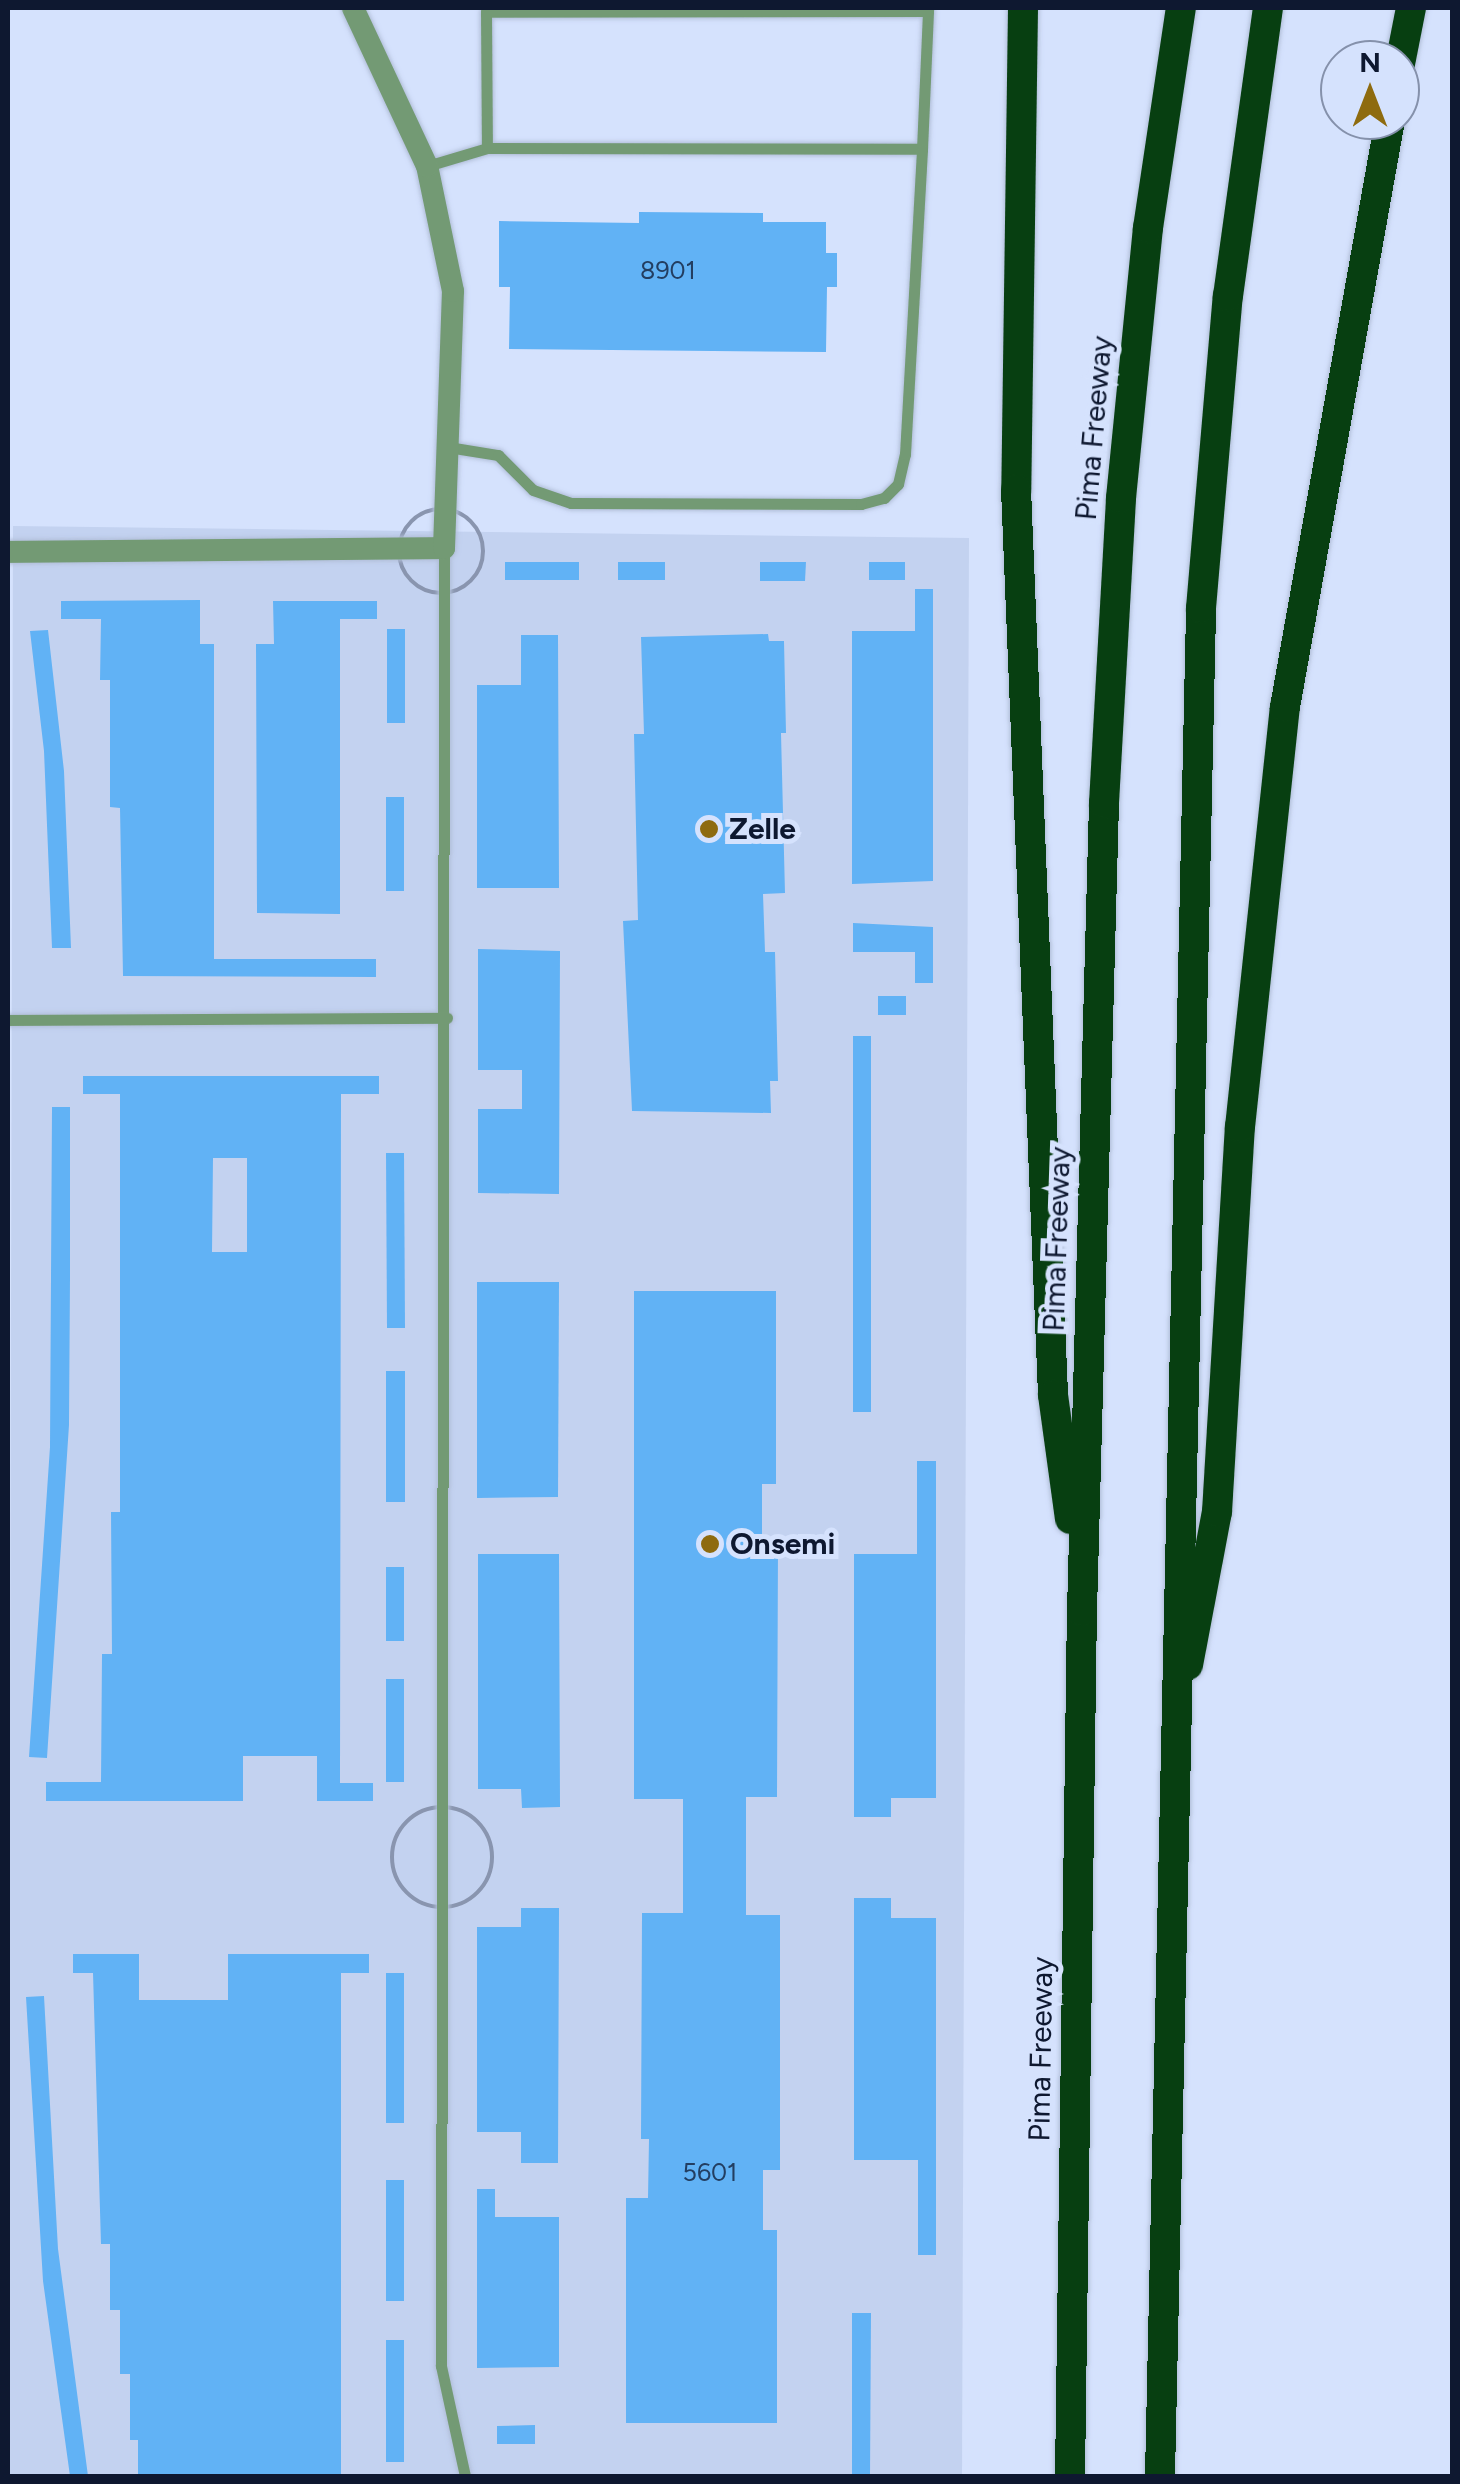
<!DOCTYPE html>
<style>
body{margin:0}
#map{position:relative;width:1460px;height:2484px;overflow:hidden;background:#d5e2fd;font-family:Figtree,sans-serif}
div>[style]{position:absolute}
.built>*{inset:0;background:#c3d2f0}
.building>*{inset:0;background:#61b2f5}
.path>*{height:4px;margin-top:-2px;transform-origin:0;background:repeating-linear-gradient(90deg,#8995af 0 8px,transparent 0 16px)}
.path>.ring{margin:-2px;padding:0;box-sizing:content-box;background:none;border:4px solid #8995af;border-radius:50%}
.roads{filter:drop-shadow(0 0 2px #b1bed8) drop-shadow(0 0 2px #b1bed8)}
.service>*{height:11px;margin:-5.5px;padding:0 5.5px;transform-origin:5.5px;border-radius:5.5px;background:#739a74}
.minor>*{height:22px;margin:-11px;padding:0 11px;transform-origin:11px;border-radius:11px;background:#739a74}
.motorway>*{height:30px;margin:-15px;padding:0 15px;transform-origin:15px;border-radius:15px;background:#073f11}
.dots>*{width:28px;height:28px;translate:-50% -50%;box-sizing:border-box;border:5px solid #d5e2fd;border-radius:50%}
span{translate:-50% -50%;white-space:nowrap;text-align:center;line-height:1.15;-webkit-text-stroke:10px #d5e2fd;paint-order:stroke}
.number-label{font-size:25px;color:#233e61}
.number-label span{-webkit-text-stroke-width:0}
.street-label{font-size:30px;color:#0e1830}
.poi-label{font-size:30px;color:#0e1830;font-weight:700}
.left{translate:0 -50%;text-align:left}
.frame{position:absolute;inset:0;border:10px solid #0e1830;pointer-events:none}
.north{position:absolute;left:1320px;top:40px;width:100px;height:100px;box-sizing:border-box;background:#d5e2fd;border:2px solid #8591ab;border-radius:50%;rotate:0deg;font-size:28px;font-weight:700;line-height:40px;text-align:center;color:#0e1830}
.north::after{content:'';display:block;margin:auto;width:35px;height:45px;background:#8e6b0f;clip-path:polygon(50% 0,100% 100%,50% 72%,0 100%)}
</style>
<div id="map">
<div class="built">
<i style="clip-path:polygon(13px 526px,969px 538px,962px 2476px,8px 2476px)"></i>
</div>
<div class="building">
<i style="clip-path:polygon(639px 212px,763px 213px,763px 222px,826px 222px,826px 253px,837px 253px,837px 287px,827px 287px,826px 352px,509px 349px,510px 287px,499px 287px,499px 221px,639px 223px)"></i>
<i style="clip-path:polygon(505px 562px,579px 562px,579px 580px,505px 580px)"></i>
<i style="clip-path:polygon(618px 562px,665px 562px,665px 580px,618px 580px)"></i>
<i style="clip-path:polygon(760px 562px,806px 562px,805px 581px,760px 581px)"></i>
<i style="clip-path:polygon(869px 562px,905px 562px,905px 580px,869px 580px)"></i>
<i style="clip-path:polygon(915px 589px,933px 589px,933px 881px,852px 884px,852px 631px,915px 631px)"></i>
<i style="clip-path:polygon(200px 600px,200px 644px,214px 644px,214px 959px,376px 959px,376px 977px,123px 976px,120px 808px,110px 807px,110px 680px,100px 680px,101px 619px,61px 619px,61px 601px)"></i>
<i style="clip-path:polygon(273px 601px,377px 601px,377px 619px,340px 619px,340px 914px,257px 913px,256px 644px,274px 644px)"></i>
<i style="clip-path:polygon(387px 629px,405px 629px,405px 723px,387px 723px)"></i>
<i style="clip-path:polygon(48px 630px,64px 771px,71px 948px,52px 948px,44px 751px,30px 631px)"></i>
<i style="clip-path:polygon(768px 634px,769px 641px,784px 641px,786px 733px,781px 733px,785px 893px,763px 894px,765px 952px,775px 952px,778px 1081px,770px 1081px,771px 1113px,632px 1111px,623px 921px,638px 920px,634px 734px,644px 734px,641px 637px)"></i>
<i style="clip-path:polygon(521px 635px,558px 635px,559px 888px,477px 888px,477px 685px,521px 685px)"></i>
<i style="clip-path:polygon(386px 797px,404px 797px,404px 891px,386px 891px)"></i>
<i style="clip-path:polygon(853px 923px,933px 927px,933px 983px,915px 983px,915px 952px,853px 952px)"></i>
<i style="clip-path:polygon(478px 949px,560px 951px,559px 1194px,478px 1193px,478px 1109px,522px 1109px,522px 1070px,478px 1070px)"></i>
<i style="clip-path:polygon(878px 996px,906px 996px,906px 1015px,878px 1015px)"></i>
<i style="clip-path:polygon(853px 1036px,871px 1036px,871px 1412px,853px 1412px)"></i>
<i style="clip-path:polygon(evenodd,83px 1076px,379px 1076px,379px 1094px,341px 1094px,340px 1783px,373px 1783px,373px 1801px,317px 1801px,317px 1756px,243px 1756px,243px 1801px,46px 1801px,46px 1782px,101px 1782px,102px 1654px,112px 1654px,111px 1512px,120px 1512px,120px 1094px,83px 1094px,83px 1076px,213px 1158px,247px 1158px,247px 1252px,212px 1252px,213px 1158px)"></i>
<i style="clip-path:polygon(52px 1107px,70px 1107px,70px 1277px,69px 1425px,47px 1758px,29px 1757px,50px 1447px)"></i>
<i style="clip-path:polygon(386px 1153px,404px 1153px,405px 1328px,387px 1328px)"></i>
<i style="clip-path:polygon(477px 1282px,559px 1282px,558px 1497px,477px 1498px)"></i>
<i style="clip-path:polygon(634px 1291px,776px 1291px,776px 1484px,762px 1484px,762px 1544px,778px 1544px,777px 1797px,746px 1797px,746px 1915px,780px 1915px,780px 2170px,763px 2170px,763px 2230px,777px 2230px,777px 2423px,626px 2423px,626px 2198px,648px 2198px,649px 2139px,641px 2139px,642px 1913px,683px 1913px,683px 1799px,634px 1799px)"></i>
<i style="clip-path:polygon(386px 1371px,405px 1371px,405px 1502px,386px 1502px)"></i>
<i style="clip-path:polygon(917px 1461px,936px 1461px,936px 1798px,891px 1798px,891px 1817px,854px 1817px,854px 1554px,917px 1554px)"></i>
<i style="clip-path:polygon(478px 1554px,559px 1554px,560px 1807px,522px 1808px,521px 1789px,478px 1789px)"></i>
<i style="clip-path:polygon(386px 1567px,404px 1567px,404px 1641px,386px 1641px)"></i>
<i style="clip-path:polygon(386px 1679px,404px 1679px,404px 1782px,386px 1782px)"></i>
<i style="clip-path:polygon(854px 1898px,891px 1898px,891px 1918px,936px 1918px,936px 2255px,918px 2255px,918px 2160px,854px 2160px)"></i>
<i style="clip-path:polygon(521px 1908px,559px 1908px,558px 2163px,521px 2163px,521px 2132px,477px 2132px,477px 1927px,521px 1927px)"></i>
<i style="clip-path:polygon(73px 1954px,139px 1954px,139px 2000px,228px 2000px,228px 1954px,369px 1954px,369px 1973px,341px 1973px,341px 2476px,138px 2476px,138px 2440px,130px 2440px,130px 2374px,120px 2374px,120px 2310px,110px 2310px,110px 2244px,101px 2244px,93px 1973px,73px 1973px)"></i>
<i style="clip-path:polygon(386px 1973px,404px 1973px,404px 2123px,386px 2123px)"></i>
<i style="clip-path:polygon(44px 1996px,58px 2249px,88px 2476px,70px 2476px,43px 2281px,26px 1997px)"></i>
<i style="clip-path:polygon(386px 2180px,404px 2180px,404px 2301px,386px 2301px)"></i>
<i style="clip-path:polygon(477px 2189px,495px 2189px,495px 2217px,559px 2217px,559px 2367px,477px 2368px)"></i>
<i style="clip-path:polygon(852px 2313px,871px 2313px,870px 2476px,852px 2476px)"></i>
<i style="clip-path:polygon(386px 2340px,404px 2340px,404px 2462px,386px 2462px)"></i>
<i style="clip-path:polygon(535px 2425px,535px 2444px,497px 2444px,497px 2426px)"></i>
</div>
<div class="path">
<i class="ring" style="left:399px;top:509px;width:80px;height:80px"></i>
<i class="ring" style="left:392px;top:1807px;width:96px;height:96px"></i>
</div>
<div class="roads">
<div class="service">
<i style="left:427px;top:166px;width:63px;rotate:-16.7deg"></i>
<i style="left:487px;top:148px;width:435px;rotate:0.1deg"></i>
<i style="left:922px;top:149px;width:138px;rotate:-87.5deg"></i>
<i style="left:928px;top:11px;width:442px;rotate:179.9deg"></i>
<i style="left:486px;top:12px;width:136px;rotate:89.6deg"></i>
<i style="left:448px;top:447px;width:51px;rotate:9.1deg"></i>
<i style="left:498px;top:455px;width:49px;rotate:45deg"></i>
<i style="left:533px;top:490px;width:40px;rotate:18.9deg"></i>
<i style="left:571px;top:503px;width:290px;rotate:0.2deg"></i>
<i style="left:861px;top:504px;width:24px;rotate:-15deg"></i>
<i style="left:884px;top:498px;width:20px;rotate:-45deg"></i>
<i style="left:898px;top:484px;width:31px;rotate:-77deg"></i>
<i style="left:905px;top:454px;width:305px;rotate:-86.8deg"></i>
<i style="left:444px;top:548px;width:1818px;rotate:90.09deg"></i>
<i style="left:441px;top:2366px;width:113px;rotate:77.7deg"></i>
<i style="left:8px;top:1020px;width:439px;rotate:-0.3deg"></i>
</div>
<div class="minor">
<i style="left:8px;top:552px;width:436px;rotate:-0.5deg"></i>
<i style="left:444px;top:548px;width:257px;rotate:-88deg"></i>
<i style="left:453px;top:291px;width:128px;rotate:-101.7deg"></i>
<i style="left:427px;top:166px;width:174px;rotate:-115.1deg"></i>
</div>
<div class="motorway">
<i style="left:1023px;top:8px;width:481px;rotate:90.8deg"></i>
<i style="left:1016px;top:489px;width:907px;rotate:87.66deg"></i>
<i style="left:1053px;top:1395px;width:125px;rotate:82.2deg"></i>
<i style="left:1400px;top:64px;width:57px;rotate:-78.9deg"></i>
<i style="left:1188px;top:1665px;width:156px;rotate:-79.3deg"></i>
<i style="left:1217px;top:1512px;width:386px;rotate:-86.6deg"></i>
<i style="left:1240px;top:1127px;width:422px;rotate:-83.9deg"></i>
<i style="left:1285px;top:707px;width:596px;rotate:-79.86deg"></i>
<i style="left:1070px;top:2476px;width:865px;rotate:-89.21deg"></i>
<i style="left:1082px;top:1611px;width:808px;rotate:-88.44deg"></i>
<i style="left:1104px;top:803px;width:305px;rotate:-86.8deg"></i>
<i style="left:1121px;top:498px;width:271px;rotate:-84.3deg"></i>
<i style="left:1148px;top:228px;width:222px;rotate:-81.5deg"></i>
<i style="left:1160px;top:2476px;width:1868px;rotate:-88.74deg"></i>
<i style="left:1201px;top:608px;width:313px;rotate:-85.1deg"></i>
<i style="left:1228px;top:296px;width:291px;rotate:-82.1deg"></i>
</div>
</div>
<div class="dots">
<i style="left:709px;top:829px;background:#8e6b0f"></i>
<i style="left:710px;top:1544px;background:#8e6b0f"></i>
</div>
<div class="number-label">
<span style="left:668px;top:270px">8901</span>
<span style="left:710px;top:2172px">5601</span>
</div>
<div class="street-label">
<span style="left:1094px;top:428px;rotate:-85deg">Pima Freeway</span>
<span style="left:1057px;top:1239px;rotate:-88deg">Pima Freeway</span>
<span style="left:1041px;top:2049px;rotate:-89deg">Pima Freeway</span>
</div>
<div class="poi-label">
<span class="left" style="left:729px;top:829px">Zelle</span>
<span class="left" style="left:730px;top:1544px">Onsemi</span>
</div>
<div class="frame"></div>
<div class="north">N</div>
</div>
